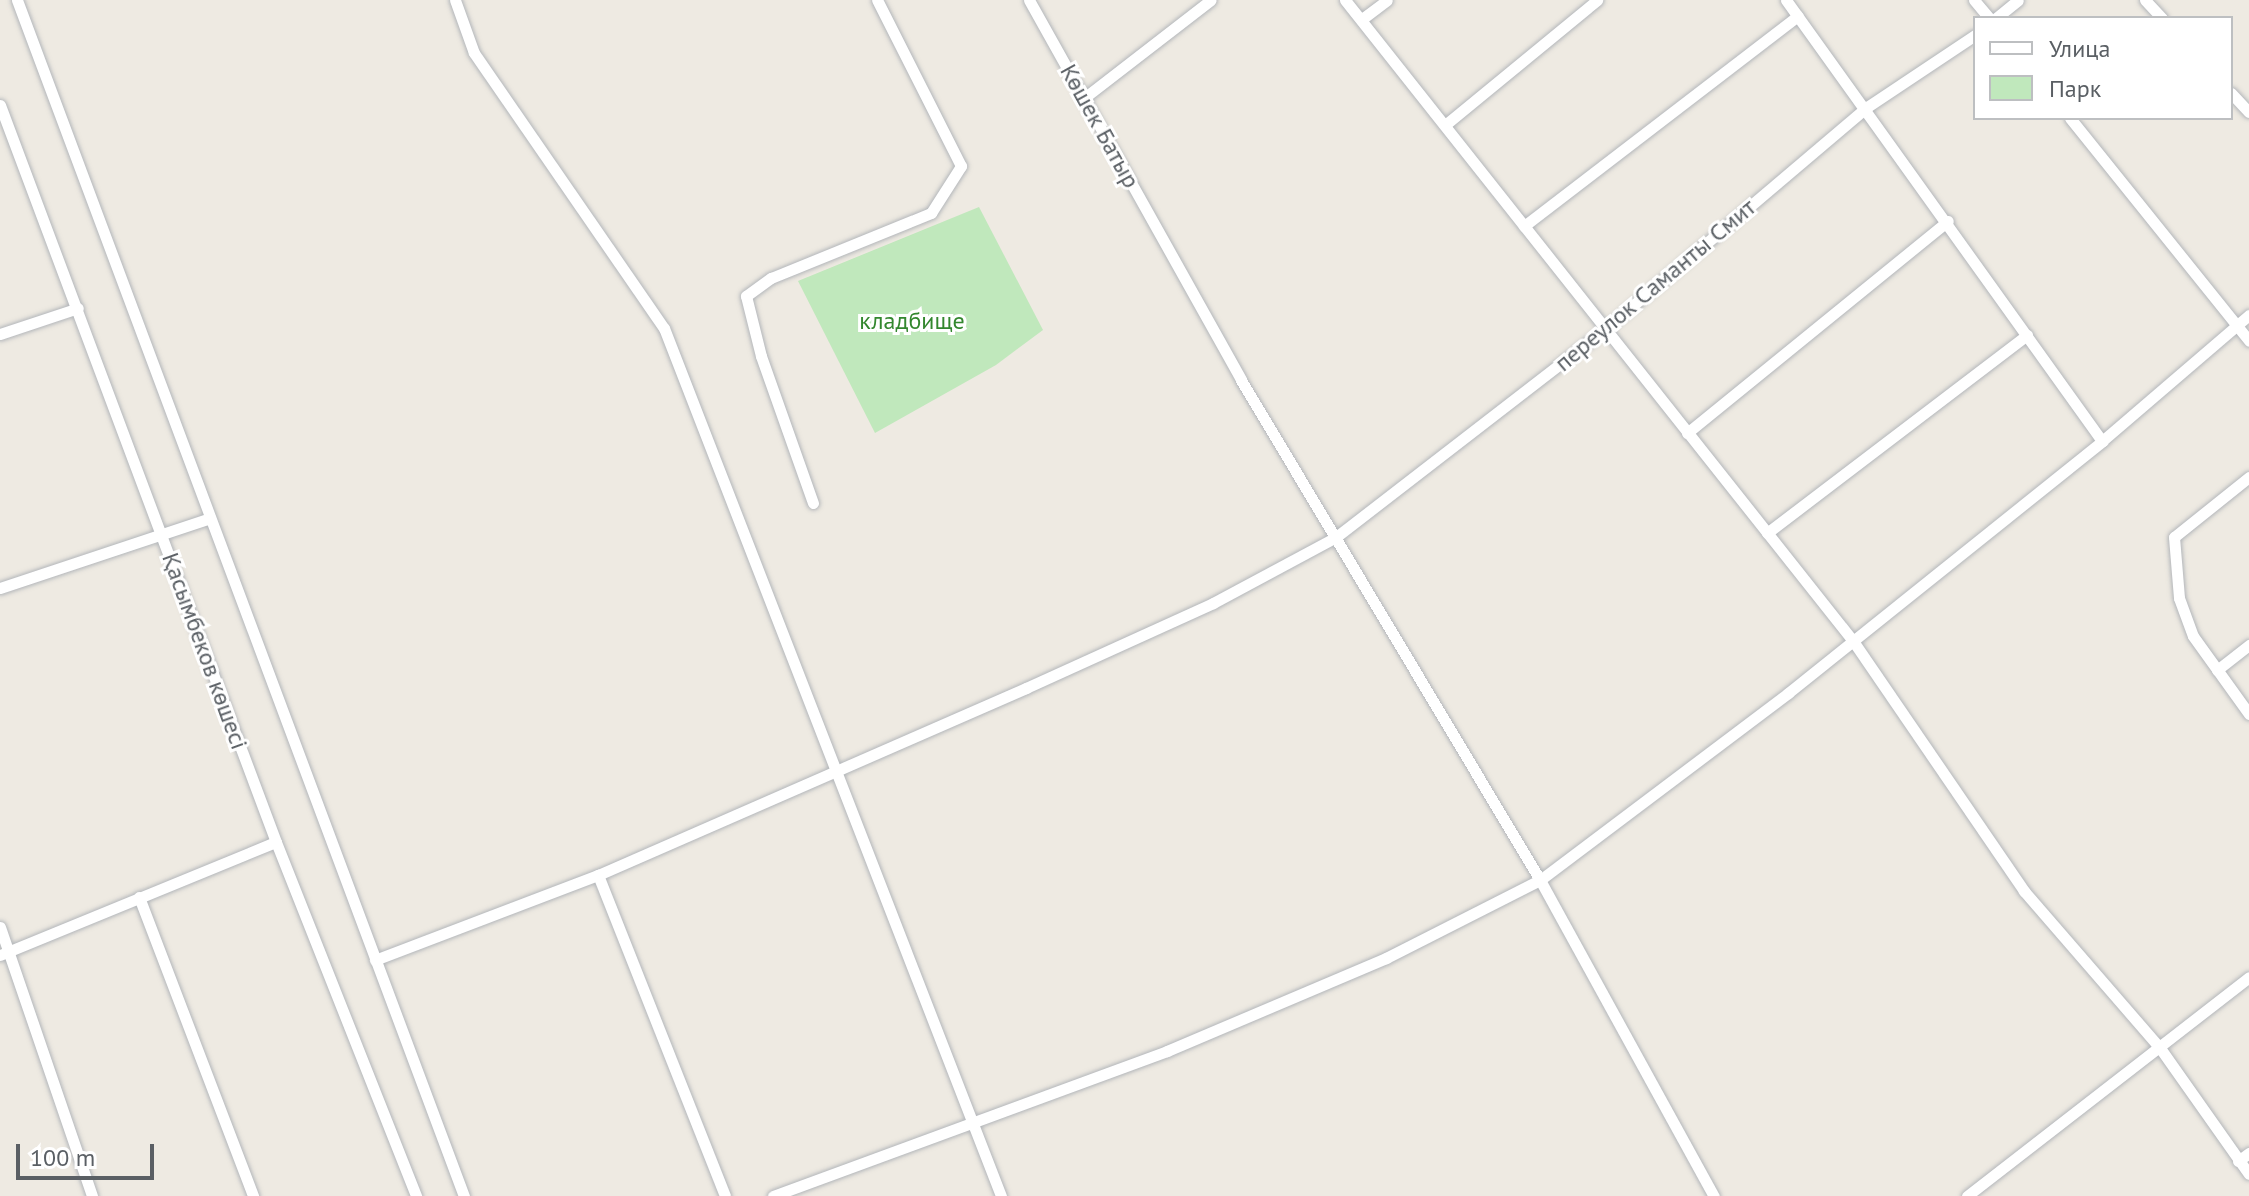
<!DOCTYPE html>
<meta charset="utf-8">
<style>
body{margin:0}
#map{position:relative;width:2249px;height:1196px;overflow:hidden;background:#eeeae2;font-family:"PT Sans",sans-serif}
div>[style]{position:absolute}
.green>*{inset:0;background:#c0e8bc}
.roads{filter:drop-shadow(0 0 2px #b3b6ba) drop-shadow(0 0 2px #b3b6ba)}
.minor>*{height:11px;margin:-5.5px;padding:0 5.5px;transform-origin:5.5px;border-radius:5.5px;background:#fff}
span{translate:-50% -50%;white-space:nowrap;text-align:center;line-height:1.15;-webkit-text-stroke:6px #fff;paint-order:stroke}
.street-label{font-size:24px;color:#5a5f64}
.park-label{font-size:24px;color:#33872e}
.legend{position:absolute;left:1973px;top:16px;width:260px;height:104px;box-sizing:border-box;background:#fff;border:2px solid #bdbfc1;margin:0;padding:10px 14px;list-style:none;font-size:24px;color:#5a5f64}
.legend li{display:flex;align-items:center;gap:16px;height:40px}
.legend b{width:40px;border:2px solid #bdbfc1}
.scale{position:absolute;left:16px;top:1144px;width:138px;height:36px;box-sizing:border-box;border:4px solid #5a5f64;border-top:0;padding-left:10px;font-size:24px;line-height:28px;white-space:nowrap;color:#5a5f64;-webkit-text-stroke:6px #fff;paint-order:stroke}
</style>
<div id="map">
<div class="green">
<i style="clip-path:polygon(979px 207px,1043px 330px,996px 365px,875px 433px,798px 281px)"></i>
</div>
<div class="roads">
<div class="minor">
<i style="left:17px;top:0;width:1277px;rotate:69.51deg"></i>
<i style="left:455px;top:0;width:56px;rotate:70.3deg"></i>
<i style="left:474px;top:53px;width:334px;rotate:55.4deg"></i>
<i style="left:664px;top:328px;width:931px;rotate:68.78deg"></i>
<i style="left:1029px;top:0;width:435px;rotate:60.8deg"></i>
<i style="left:1241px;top:380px;width:583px;rotate:59.12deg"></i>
<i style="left:1540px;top:880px;width:361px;rotate:61.2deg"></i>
<i style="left:1345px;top:0;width:818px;rotate:51.6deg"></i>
<i style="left:1853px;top:641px;width:303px;rotate:55.6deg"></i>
<i style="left:2024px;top:891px;width:208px;rotate:49.1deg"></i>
<i style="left:2160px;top:1048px;width:154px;rotate:54.8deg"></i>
<i style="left:1786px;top:0;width:543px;rotate:54.38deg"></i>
<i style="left:1974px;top:0;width:23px;rotate:50deg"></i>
<i style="left:2145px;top:0;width:25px;rotate:47deg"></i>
<i style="left:1996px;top:18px;width:28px;rotate:-39deg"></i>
<i style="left:1362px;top:19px;width:31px;rotate:-37deg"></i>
<i style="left:2231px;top:93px;width:26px;rotate:47deg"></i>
<i style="left:1084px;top:98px;width:160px;rotate:-37.7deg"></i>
<i style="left:0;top:105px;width:787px;rotate:69.47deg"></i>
<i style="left:276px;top:842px;width:381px;rotate:68.4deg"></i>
<i style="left:2070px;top:118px;width:286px;rotate:51.2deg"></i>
<i style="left:1445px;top:125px;width:197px;rotate:-39.4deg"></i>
<i style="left:1524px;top:226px;width:345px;rotate:-37.5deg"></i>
<i style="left:0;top:334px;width:82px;rotate:-18.4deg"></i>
<i style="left:1687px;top:433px;width:336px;rotate:-39.1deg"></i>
<i style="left:2249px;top:477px;width:96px;rotate:141.3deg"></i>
<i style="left:2174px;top:537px;width:61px;rotate:85.3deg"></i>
<i style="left:2179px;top:598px;width:40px;rotate:69.8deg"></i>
<i style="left:2193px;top:636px;width:96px;rotate:54.3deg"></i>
<i style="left:813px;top:503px;width:156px;rotate:-109.5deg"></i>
<i style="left:761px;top:356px;width:62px;rotate:-104deg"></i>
<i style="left:746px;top:296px;width:31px;rotate:-36deg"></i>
<i style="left:771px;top:278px;width:173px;rotate:-22.1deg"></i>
<i style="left:931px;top:213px;width:56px;rotate:-57.4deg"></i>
<i style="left:961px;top:166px;width:186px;rotate:-116.8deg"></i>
<i style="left:1767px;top:533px;width:327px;rotate:-37.3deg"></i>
<i style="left:0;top:588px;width:221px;rotate:-18.4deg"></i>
<i style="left:2217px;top:670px;width:41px;rotate:-38deg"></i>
<i style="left:598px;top:875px;width:345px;rotate:68.4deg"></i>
<i style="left:139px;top:897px;width:320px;rotate:69.1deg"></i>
<i style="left:0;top:927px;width:284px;rotate:71.1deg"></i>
<i style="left:0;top:955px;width:298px;rotate:-22.3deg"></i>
<i style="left:375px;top:960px;width:239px;rotate:-20.9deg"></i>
<i style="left:598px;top:875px;width:467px;rotate:-23.6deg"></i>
<i style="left:1026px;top:688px;width:205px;rotate:-24.4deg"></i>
<i style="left:1213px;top:603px;width:140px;rotate:-28.2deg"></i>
<i style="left:1336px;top:537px;width:339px;rotate:-37.7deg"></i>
<i style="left:1604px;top:330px;width:345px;rotate:-40.3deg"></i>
<i style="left:1867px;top:107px;width:130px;rotate:-33.7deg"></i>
<i style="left:2238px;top:1161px;width:14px;rotate:-36deg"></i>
<i style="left:773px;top:1196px;width:420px;rotate:-20.2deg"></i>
<i style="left:1167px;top:1051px;width:238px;rotate:-23deg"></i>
<i style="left:1386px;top:958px;width:173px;rotate:-26.9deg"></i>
<i style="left:1540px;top:880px;width:311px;rotate:-37deg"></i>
<i style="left:1788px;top:693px;width:403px;rotate:-38.7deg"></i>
<i style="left:2102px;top:441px;width:194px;rotate:-40.6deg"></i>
<i style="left:1967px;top:1196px;width:357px;rotate:-37.8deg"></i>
</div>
</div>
<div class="street-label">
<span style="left:1100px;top:126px;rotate:61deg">Көшек Батыр</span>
<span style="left:1655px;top:285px;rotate:-40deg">переулок Саманты Смит</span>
<span style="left:205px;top:651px;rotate:70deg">Қасымбеков көшесі</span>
</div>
<div class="park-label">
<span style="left:912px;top:321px">кладбище</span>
</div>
<ul class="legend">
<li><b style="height:10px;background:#fff"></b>Улица</li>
<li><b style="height:22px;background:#c0e8bc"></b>Парк</li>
</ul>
<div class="scale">100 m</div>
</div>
